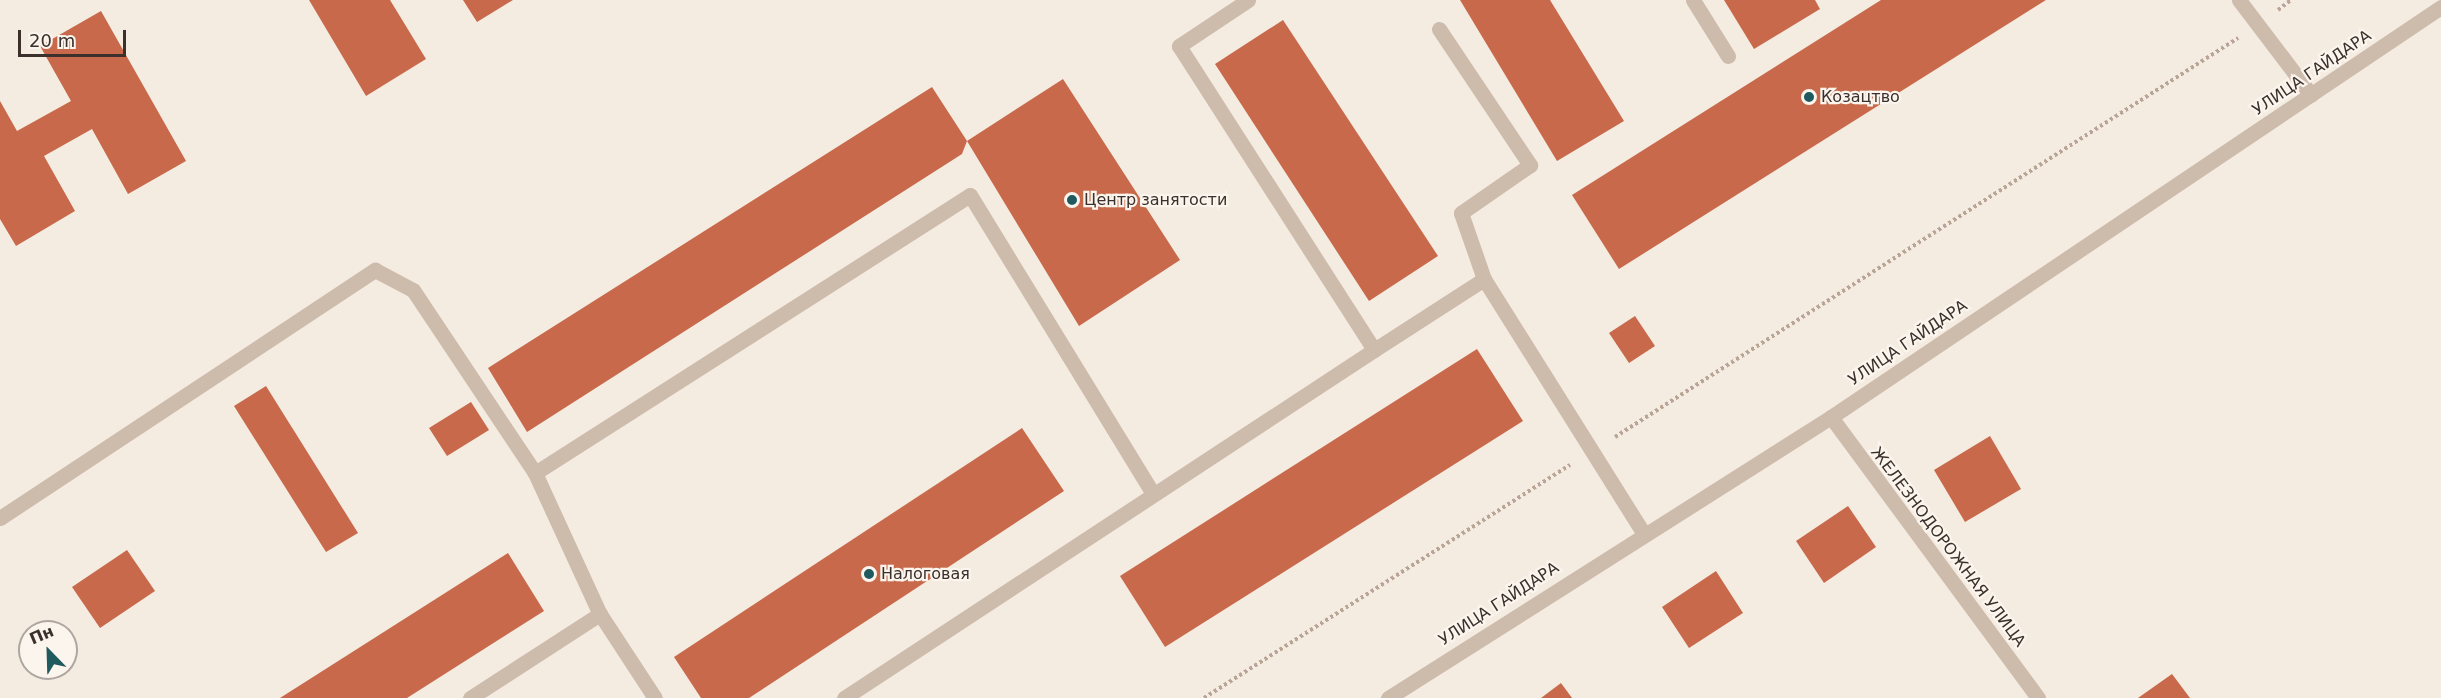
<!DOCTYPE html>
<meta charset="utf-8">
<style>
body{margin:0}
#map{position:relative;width:2441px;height:698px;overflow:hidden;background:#f4ebe1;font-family:"DejaVu Sans",sans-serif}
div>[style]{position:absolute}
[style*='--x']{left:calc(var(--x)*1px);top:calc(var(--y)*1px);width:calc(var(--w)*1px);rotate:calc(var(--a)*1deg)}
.building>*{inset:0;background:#c8694b}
.path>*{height:4px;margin-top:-2px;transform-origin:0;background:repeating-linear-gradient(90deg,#b9a596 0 3px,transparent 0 6px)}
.service>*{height:15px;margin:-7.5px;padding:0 7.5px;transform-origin:7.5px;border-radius:7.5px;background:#cdbbac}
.minor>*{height:15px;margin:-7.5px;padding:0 7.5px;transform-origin:7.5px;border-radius:7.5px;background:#cdbbac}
.dots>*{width:16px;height:16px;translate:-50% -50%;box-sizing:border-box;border:3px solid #fbf5ee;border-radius:50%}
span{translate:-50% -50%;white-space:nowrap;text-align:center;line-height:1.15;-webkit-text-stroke:4.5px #fbf5ee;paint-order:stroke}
.street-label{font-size:16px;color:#3b302b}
.poi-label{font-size:16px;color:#3b302b}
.left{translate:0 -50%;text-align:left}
.north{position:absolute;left:18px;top:620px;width:60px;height:60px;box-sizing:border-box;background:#fbf5ee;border:2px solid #aea6a0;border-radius:50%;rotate:337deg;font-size:16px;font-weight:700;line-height:24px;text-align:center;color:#3b302b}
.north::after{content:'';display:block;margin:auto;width:21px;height:27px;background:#1f5a5e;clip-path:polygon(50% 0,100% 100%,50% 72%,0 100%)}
.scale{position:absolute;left:18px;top:30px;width:108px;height:27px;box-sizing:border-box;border:3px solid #3b302b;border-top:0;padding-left:8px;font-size:18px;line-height:21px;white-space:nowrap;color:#3b302b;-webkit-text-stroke:4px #fbf5ee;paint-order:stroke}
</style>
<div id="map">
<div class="building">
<i style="clip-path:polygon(309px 0,390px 0,426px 59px,366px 96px)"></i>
<i style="clip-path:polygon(463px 0,513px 0,477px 22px)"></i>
<i style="clip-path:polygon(1460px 0,1550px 0,1624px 121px,1557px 161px)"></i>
<i style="clip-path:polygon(1724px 0,1815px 0,1820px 9px,1754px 49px)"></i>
<i style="clip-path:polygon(1881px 0,2046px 0,1619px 269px,1572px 195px)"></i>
<i style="clip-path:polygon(101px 11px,186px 161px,128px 194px,92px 129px,44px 156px,75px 211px,16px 246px,0 219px,0 101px,17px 131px,71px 101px,40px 46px)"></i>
<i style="clip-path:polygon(1283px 20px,1438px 256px,1369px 301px,1215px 64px)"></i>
<i style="clip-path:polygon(1063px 79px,1180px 260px,1079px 326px,967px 141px,962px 154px,527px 432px,488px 368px,932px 87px,967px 141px)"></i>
<i style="clip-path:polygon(1635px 316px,1655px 346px,1629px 363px,1609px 333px)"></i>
<i style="clip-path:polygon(1477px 349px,1523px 421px,1165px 647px,1120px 576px)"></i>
<i style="clip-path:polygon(266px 386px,358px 533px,326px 552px,234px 406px)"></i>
<i style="clip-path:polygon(471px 402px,489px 430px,447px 456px,429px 428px)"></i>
<i style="clip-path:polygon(1022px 428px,1064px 491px,749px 698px,701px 698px,674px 657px)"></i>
<i style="clip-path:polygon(1990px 436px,2021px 489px,1965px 522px,1934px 470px)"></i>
<i style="clip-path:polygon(1848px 506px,1876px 547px,1824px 583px,1796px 541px)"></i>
<i style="clip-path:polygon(127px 550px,155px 591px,100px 628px,72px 587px)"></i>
<i style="clip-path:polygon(508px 553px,544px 611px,407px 698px,280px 698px)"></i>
<i style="clip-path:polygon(1716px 571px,1743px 613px,1689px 648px,1662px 607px)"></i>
<i style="clip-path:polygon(2172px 674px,2190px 698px,2138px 698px)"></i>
<i style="clip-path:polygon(1561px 683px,1572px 698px,1541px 698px)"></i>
</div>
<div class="path">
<i style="--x:2278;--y:10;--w:16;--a:-38"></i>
<i style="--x:1615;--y:437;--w:740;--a:-32.64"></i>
<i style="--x:1204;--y:698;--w:434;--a:-32.5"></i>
</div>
<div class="service">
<i style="--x:1248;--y:0;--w:83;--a:146.3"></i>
<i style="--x:1179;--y:46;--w:361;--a:57.3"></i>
<i style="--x:1374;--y:350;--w:131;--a:-32.8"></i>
<i style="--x:1484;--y:279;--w:299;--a:57.9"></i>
<i style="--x:1693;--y:0;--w:66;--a:58"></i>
<i style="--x:2239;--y:0;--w:119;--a:52.8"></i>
<i style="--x:1439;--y:29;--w:164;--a:56.2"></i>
<i style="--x:1530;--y:165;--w:84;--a:145.2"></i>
<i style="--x:1461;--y:213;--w:70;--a:70.8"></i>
<i style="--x:535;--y:473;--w:516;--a:-32.58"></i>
<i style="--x:970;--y:195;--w:348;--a:58.5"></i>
<i style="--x:0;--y:518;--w:450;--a:-33.5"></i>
<i style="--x:375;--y:270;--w:43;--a:27.8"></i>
<i style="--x:413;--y:290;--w:220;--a:56.3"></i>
<i style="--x:535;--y:473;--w:155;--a:65.3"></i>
<i style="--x:600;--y:614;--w:100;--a:56.8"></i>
<i style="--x:470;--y:698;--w:155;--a:-32.9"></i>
<i style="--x:844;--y:698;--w:634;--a:-33.29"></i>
</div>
<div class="minor">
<i style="--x:1831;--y:417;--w:349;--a:53.6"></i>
<i style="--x:1388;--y:698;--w:525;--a:-32.39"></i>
<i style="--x:1831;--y:417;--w:735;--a:-33.91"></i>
</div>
<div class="dots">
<i style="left:1809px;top:97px;background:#1f5a5e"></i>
<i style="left:1072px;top:200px;background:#1f5a5e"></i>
<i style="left:869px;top:574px;background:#1f5a5e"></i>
</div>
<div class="street-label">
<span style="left:2312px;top:73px;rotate:-34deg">УЛИЦА ГАЙДАРА</span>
<span style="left:1908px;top:343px;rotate:-34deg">УЛИЦА ГАЙДАРА</span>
<span style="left:1948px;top:547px;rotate:53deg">ЖЕЛЕЗНОДОРОЖНАЯ УЛИЦА</span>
<span style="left:1499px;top:604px;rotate:-33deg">УЛИЦА ГАЙДАРА</span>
</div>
<div class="poi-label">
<span class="left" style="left:1821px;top:97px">Козацтво</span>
<span class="left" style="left:1084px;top:200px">Центр занятости</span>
<span class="left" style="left:881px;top:574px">Налоговая</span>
</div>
<div class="north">Пн</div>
<div class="scale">20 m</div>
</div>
